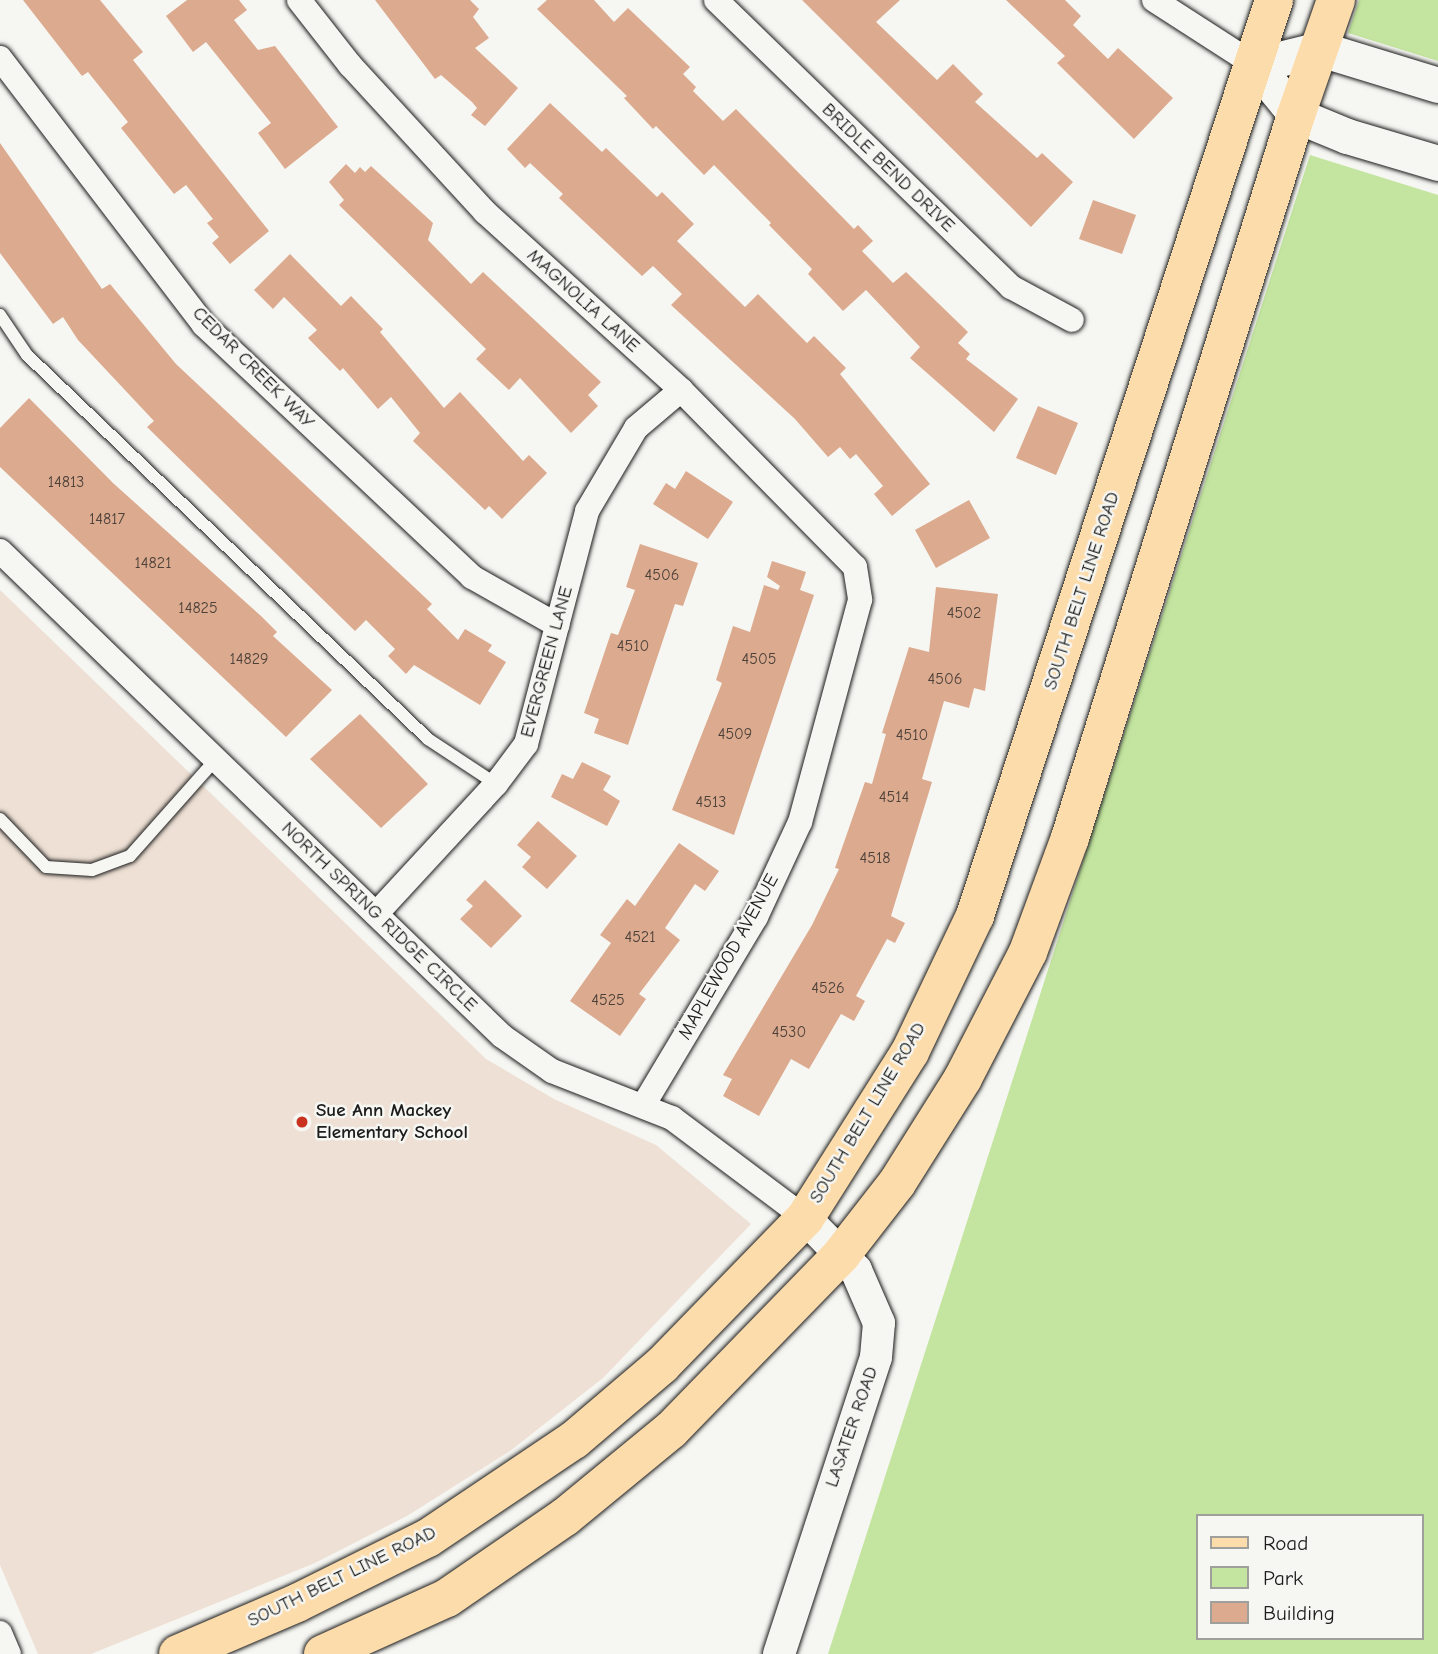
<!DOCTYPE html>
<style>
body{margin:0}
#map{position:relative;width:1438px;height:1654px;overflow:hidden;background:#f6f6f2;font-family:"Comic Neue",sans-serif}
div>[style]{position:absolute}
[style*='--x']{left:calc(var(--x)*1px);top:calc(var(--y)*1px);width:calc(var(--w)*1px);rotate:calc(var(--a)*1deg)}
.built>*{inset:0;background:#eee0d4}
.green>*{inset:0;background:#c3e59f}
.building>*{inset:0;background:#dcab8f}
.roads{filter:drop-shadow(0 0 2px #1c1c1c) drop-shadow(0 0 2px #1c1c1c)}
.service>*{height:12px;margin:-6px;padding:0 6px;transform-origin:6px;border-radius:6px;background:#f6f6f2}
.minor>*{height:24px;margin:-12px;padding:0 12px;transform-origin:12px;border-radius:12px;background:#f6f6f2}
.tertiary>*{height:32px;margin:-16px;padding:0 16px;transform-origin:16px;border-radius:16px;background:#f6f6f2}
.secondary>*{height:35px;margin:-17.5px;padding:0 17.5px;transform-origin:17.5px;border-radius:17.5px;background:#f6f6f2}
.primary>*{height:38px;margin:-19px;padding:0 19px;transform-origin:19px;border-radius:19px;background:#fddcac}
.dots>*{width:19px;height:19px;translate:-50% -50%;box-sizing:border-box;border:4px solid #f6f6f2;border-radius:50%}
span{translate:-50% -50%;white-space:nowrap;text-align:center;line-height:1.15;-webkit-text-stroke:5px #f6f6f2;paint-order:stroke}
.number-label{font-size:16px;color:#4c4039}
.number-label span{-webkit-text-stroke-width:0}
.street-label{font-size:19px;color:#1c1c1c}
.poi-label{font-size:19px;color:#1c1c1c;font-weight:700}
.left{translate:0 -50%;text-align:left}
.legend{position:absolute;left:1196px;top:1514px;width:228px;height:126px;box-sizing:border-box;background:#f6f6f2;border:2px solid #9f9f9c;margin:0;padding:9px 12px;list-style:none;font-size:21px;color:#1c1c1c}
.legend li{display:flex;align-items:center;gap:14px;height:35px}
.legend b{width:35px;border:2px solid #9f9f9c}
</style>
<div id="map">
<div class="built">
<i style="clip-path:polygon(0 590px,486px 1059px,554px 1099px,656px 1145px,751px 1224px,603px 1378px,510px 1451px,407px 1516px,315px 1563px,91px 1654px,38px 1654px,0 1565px)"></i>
</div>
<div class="green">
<i style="clip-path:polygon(1359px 0,1438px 0,1438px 61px,1348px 33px)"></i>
<i style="clip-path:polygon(evenodd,1310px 155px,1438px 195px,1438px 1654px,828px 1654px,1310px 155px,1198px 1516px,1422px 1516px,1422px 1638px,1198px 1638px,1198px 1516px)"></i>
</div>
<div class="building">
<i style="clip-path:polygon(23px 0,100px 0,143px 52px,133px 60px,269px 231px,230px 264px,212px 243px,219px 237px,207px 223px,213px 219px,186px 185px,174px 194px,121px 128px,128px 122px,88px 72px,82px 76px)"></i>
<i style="clip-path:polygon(187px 0,239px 0,247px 10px,234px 20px,258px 50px,275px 46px,338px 127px,285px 169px,258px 133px,271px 123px,206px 42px,193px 52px,166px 16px)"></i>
<i style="clip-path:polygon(375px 0,470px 0,479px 9px,473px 17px,489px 38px,475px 48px,518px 88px,485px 126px,471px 115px,477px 108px,472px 102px,441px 75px,435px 79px)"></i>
<i style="clip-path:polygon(547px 0,594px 0,614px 22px,628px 8px,690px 67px,683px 74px,696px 87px,693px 91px,723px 121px,736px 109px,854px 229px,858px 225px,873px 241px,862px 251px,893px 283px,906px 272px,968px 332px,958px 343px,970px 354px,966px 359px,1018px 399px,994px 432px,910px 358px,920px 347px,866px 290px,843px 311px,808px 274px,812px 269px,769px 225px,771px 223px,714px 165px,704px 175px,656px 126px,653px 129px,624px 98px,627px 96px,537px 9px)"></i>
<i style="clip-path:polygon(802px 0,900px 0,876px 22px,937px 80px,953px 64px,983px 94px,975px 102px,1037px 158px,1042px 153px,1073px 182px,1031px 227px)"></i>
<i style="clip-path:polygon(1006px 0,1065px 0,1081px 16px,1073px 25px,1108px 59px,1118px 48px,1173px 98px,1134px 139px,1057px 63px,1065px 56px)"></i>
<i style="clip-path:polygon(550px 103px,602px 152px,606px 148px,657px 197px,662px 192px,694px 224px,677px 241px,745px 307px,758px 294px,807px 343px,814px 336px,846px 368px,840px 374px,930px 484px,892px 516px,874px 494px,883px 486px,856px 454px,850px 459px,840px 447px,828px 457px,795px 419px,671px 305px,682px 294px,653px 266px,642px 276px,559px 198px,563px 194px,530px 163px,525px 168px,507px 149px)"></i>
<i style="clip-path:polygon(0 143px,102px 289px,110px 284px,176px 364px,414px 587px,432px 604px,427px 609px,458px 640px,465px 629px,492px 645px,488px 651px,506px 662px,480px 705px,414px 665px,406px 674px,388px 656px,395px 649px,366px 620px,355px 631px,147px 427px,154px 421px,78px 340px,63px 317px,53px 324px,0 253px)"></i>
<i style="clip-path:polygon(346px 164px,355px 173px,360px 167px,365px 172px,371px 166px,433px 223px,428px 240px,471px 284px,483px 272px,601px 382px,588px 395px,598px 406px,571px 433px,520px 378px,509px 390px,476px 359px,486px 349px,339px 205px,344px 200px,329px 182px)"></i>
<i style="clip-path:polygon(1093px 200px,1136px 215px,1122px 254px,1079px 239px)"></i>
<i style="clip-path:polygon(290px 254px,341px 306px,351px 296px,383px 329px,380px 332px,444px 408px,460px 392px,523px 461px,529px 455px,547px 473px,502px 519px,489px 506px,485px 510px,413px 441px,420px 433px,391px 397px,378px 409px,343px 368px,340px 371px,308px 338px,317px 330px,284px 297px,273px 309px,254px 290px)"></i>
<i style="clip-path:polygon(29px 398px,113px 483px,261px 616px,277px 632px,273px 636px,332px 690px,286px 737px,0 467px,0 428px)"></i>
<i style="clip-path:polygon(1038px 406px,1078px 423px,1056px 475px,1016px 458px)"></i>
<i style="clip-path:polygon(686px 471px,733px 502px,708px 539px,653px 504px,666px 483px,675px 489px)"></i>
<i style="clip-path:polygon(969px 500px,990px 538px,936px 568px,915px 530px)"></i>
<i style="clip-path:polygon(640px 544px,698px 563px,683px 606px,675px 604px,628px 745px,594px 733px,599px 719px,584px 713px,611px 633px,618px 635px,635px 590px,626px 587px)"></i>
<i style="clip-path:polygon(772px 561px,806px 572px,800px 590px,814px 595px,734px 835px,672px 810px,722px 683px,716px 680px,733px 626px,750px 632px,764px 585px,778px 590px,780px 586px,767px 577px)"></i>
<i style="clip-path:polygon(936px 587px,998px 594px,985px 691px,974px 688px,969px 708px,944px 701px,922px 779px,932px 782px,891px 916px,905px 923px,895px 943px,887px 939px,856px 996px,865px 1001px,854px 1021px,841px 1014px,809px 1069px,791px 1059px,759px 1116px,723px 1096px,732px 1079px,723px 1075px,812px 925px,839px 869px,835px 868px,865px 782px,872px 784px,886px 734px,882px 733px,909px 647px,929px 652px)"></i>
<i style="clip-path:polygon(360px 714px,428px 784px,381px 828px,310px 759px)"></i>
<i style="clip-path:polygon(582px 762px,611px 776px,603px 790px,620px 801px,607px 826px,551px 797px,562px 774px,573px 779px)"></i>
<i style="clip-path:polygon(538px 821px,577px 856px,547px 889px,522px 867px,531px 857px,517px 845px)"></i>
<i style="clip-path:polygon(679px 843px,719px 871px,705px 891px,695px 884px,665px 928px,680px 940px,639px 994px,646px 999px,620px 1036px,570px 1001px,611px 943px,600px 935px,627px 899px,635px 906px)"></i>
<i style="clip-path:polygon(485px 880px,522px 916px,491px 948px,460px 919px,473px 906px,466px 900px)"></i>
</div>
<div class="roads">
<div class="service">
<i style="--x:0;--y:315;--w:48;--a:56"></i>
<i style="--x:27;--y:355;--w:555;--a:43.76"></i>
<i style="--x:428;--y:739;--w:82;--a:33.5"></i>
<i style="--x:0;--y:819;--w:66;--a:46.2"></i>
<i style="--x:46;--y:867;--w:46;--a:3.7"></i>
<i style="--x:92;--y:870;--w:40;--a:-20.2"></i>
<i style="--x:130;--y:856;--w:130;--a:-48.4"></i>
</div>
<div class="minor">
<i style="--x:299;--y:0;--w:83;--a:51.9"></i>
<i style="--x:350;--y:65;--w:200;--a:47.4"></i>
<i style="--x:485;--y:212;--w:265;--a:42.2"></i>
<i style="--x:681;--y:390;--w:248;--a:45.5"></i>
<i style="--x:855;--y:567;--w:33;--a:81"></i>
<i style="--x:860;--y:600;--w:230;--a:105.1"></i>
<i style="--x:800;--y:822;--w:105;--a:114.9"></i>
<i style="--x:756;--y:917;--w:220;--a:120.9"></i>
<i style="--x:716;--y:0;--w:412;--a:44.2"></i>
<i style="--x:1011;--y:287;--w:69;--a:28.4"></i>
<i style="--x:1154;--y:0;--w:120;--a:32.8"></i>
<i style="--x:0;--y:58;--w:336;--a:52.6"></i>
<i style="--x:204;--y:325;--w:368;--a:43.2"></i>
<i style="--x:472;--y:577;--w:98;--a:29.5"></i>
<i style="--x:0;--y:551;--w:698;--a:44.01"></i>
<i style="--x:502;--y:1036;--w:61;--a:35"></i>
<i style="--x:552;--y:1071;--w:129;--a:21.4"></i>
<i style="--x:672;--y:1118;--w:166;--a:36.9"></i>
<i style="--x:376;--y:914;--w:177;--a:-47.3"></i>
<i style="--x:496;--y:784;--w:50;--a:-53.1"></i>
<i style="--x:526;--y:744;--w:241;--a:-75.3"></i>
<i style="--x:587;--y:511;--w:96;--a:-59.4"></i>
<i style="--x:636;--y:428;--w:59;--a:-40.2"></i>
<i style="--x:0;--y:1633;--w:23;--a:67"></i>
</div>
<div class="tertiary">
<i style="--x:779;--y:1654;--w:312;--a:-71.9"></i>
<i style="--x:876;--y:1357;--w:34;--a:-85"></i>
<i style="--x:879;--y:1323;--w:58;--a:-113.5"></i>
<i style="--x:856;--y:1270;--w:73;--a:-134.4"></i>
</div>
<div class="secondary">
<i style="--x:1438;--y:85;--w:123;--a:-163"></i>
<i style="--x:1320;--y:49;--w:67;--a:166.2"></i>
<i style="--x:1255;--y:65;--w:65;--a:50.6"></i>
<i style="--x:1296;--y:115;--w:55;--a:22.4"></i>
<i style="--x:1347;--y:136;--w:95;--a:16.5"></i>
</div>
<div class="primary">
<i style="--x:178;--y:1654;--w:129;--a:-23.2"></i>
<i style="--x:297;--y:1603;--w:146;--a:-26.4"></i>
<i style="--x:428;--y:1538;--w:176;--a:-33.9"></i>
<i style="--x:574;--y:1440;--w:116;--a:-40.4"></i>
<i style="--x:662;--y:1365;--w:205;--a:-45.8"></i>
<i style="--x:805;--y:1218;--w:196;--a:-57.7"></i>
<i style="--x:910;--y:1052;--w:151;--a:-64.5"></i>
<i style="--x:975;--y:916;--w:964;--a:-71.92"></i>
<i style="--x:323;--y:1654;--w:136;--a:-24.3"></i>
<i style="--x:447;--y:1598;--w:143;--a:-34.5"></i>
<i style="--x:565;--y:1517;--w:137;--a:-39.4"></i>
<i style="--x:671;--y:1430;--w:244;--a:-45.8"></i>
<i style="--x:841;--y:1255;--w:91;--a:-52.1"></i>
<i style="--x:897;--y:1183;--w:124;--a:-57.8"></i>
<i style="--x:963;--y:1078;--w:142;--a:-62.7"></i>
<i style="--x:1028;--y:952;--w:121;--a:-69.8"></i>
<i style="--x:1070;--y:838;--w:757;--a:-72.64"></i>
<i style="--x:1296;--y:115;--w:122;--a:-70.8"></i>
</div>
</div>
<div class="dots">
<i style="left:302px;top:1122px;background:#c8321e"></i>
</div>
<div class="number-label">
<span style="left:66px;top:482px">14813</span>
<span style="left:107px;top:519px">14817</span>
<span style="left:153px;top:563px">14821</span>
<span style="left:662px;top:575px">4506</span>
<span style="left:198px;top:608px">14825</span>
<span style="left:964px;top:613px">4502</span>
<span style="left:633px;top:646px">4510</span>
<span style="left:249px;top:659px">14829</span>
<span style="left:759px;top:659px">4505</span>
<span style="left:945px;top:679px">4506</span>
<span style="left:735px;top:734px">4509</span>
<span style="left:912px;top:735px">4510</span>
<span style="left:894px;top:797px">4514</span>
<span style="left:711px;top:802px">4513</span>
<span style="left:875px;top:858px">4518</span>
<span style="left:640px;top:937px">4521</span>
<span style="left:828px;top:988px">4526</span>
<span style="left:608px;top:1000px">4525</span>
<span style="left:789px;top:1032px">4530</span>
</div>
<div class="street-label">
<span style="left:888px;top:168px;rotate:44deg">BRIDLE BEND DRIVE</span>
<span style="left:583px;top:301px;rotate:42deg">MAGNOLIA LANE</span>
<span style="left:253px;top:368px;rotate:45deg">CEDAR CREEK WAY</span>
<span style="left:1082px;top:591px;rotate:-72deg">SOUTH BELT LINE ROAD</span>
<span style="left:547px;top:662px;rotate:-75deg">EVERGREEN LANE</span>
<span style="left:379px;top:917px;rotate:44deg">NORTH SPRING RIDGE CIRCLE</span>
<span style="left:729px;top:957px;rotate:-61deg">MAPLEWOOD AVENUE</span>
<span style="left:868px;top:1113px;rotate:-59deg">SOUTH BELT LINE ROAD</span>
<span style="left:852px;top:1427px;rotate:-71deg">LASATER ROAD</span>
<span style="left:342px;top:1577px;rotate:-26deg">SOUTH BELT LINE ROAD</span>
</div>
<div class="poi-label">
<span class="left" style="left:316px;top:1122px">Sue Ann Mackey<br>Elementary School</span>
</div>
<ul class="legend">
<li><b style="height:9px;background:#fddcac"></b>Road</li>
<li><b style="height:19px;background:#c3e59f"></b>Park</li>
<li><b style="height:19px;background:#dcab8f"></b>Building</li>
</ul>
</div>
